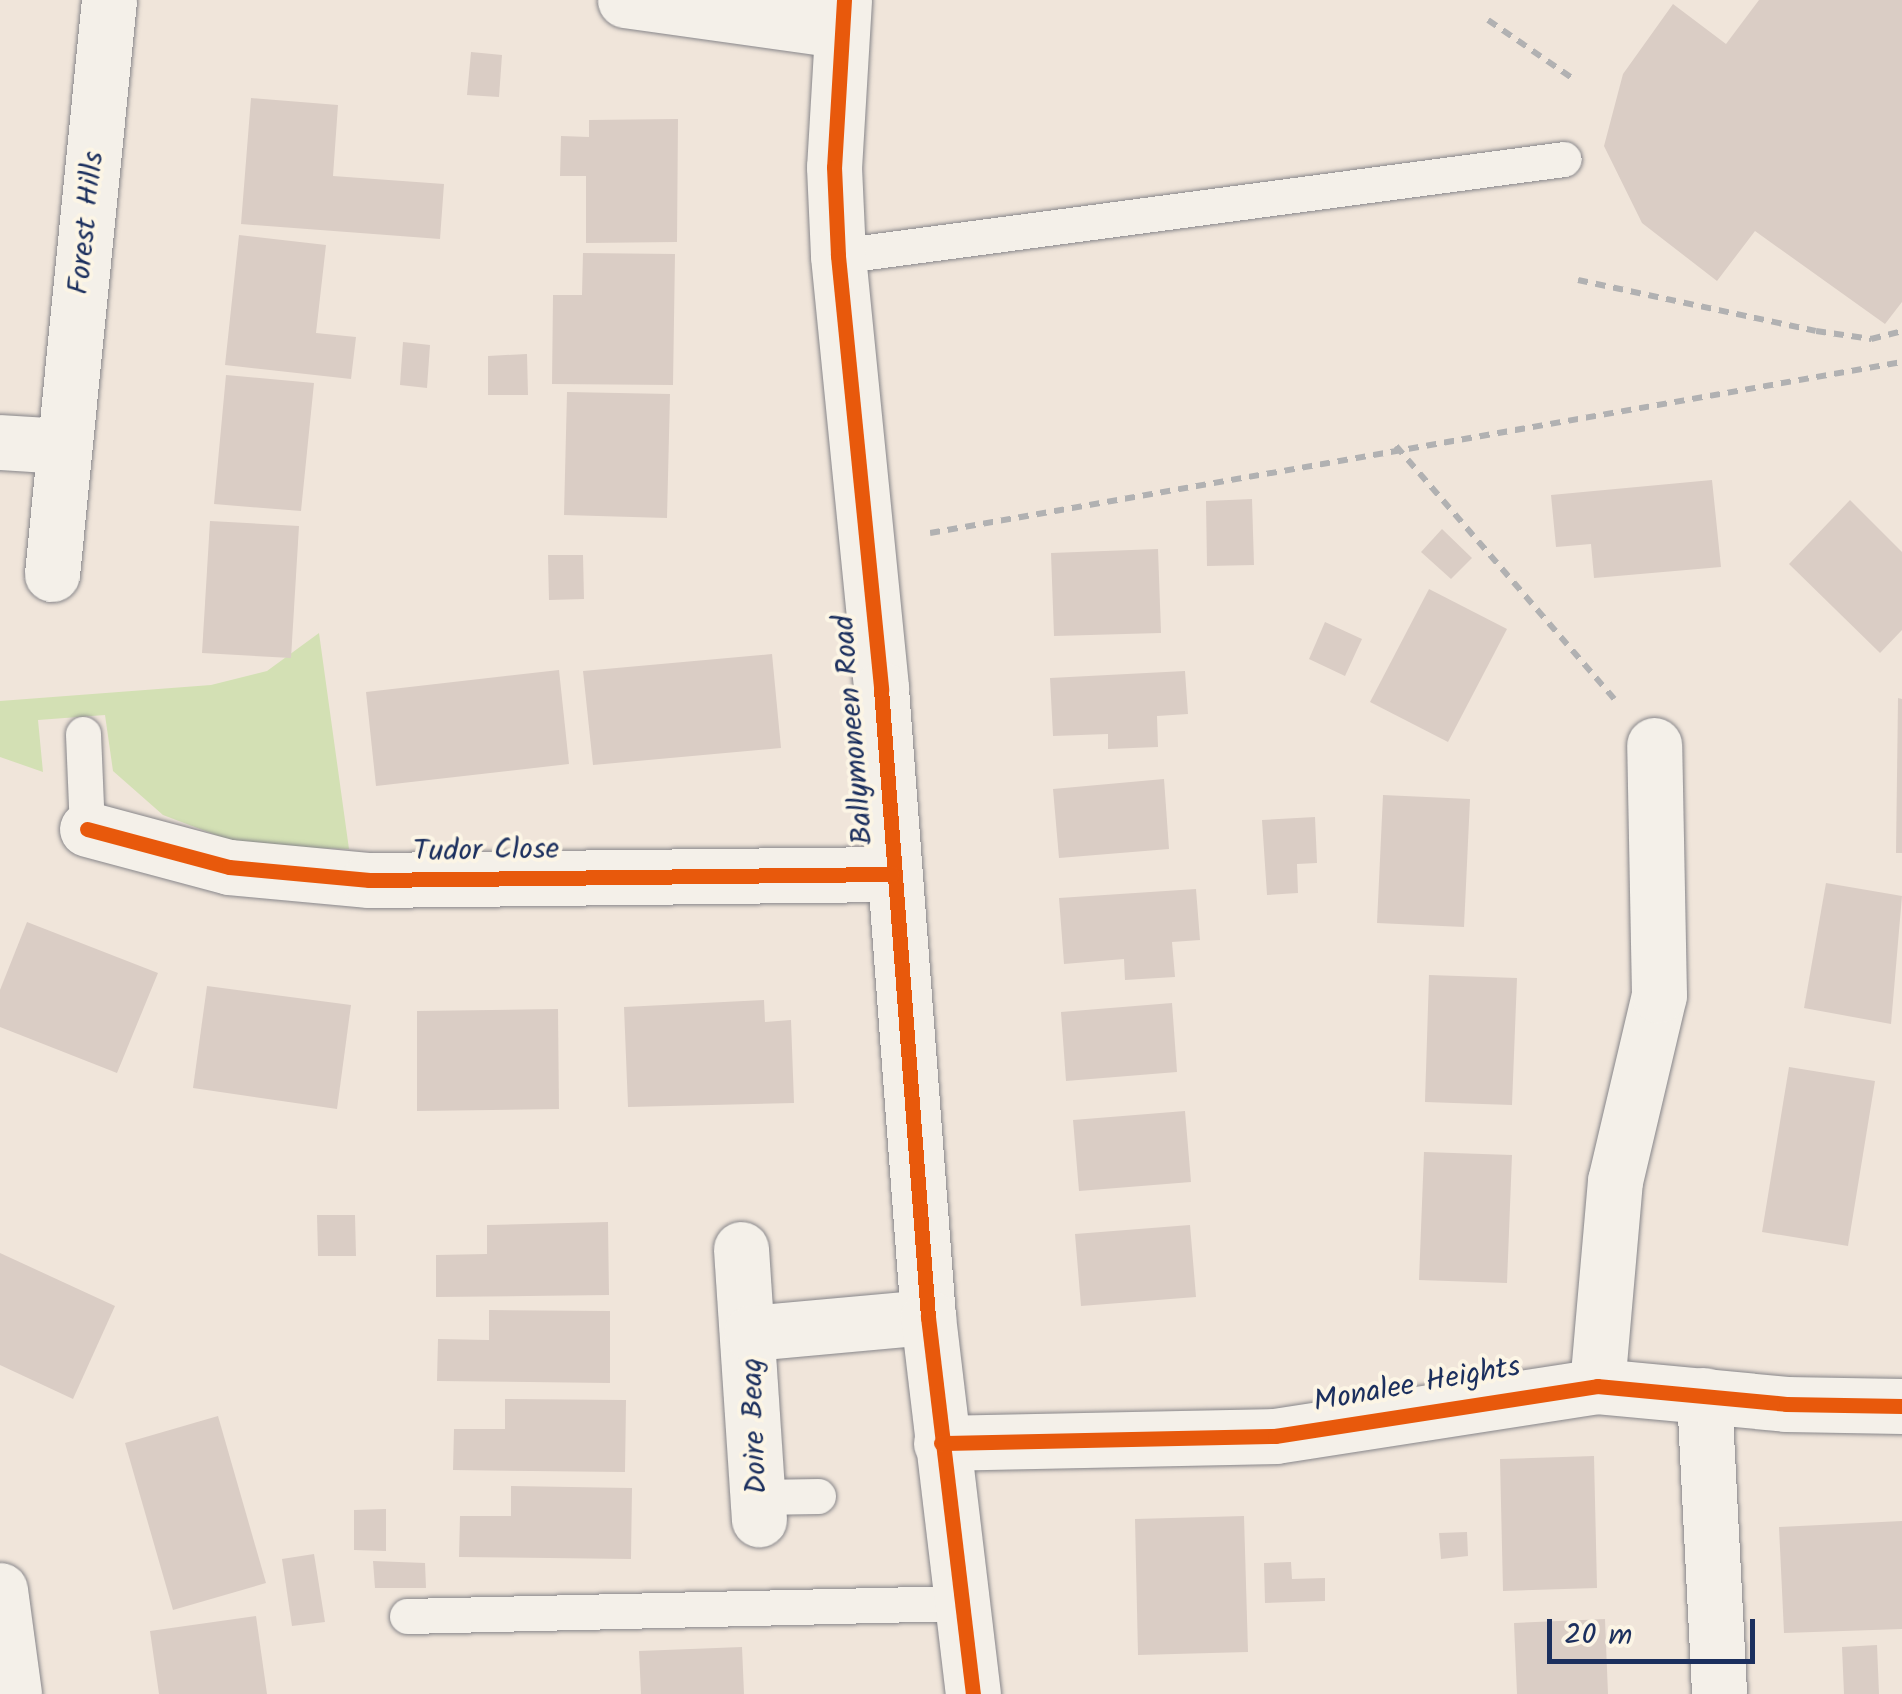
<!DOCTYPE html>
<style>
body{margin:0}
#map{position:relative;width:1902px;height:1694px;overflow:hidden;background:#f0e5da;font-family:Kalam,sans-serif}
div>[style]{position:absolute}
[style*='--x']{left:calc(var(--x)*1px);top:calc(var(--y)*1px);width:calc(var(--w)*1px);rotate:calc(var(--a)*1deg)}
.green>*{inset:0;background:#d3e0b4}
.building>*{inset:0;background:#dacdc5}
.path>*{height:6px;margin-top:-3px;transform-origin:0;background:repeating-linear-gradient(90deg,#b1b1b2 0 10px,transparent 0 18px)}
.roads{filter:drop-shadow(0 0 2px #87868a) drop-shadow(0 0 2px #87868a)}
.service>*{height:35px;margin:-17.5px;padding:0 17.5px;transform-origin:17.5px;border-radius:17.5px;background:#f4f0e9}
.minor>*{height:55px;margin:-27.5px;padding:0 27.5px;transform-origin:27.5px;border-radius:27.5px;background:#f4f0e9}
.tertiary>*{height:55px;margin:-27.5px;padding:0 27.5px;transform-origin:27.5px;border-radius:27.5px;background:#f4f0e9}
.cycleway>*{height:15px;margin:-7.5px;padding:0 7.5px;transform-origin:7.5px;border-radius:7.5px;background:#e8590c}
span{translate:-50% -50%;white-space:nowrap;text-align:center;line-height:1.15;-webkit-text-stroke:8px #fcf5e5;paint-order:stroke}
.street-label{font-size:30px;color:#1b2f5e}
.scale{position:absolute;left:1547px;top:1619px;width:208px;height:45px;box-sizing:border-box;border:5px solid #1b2f5e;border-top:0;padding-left:12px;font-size:30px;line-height:35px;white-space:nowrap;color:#1b2f5e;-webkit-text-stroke:8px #fcf5e5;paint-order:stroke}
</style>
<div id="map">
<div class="green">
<i style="clip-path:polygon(319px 633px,349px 849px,245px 846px,163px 815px,113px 771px,105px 715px,38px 720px,43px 772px,0 757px,0 701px,211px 685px,267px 671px)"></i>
</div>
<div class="building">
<i style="clip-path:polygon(1759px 0,1902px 0,1902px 302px,1885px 324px,1755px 231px,1717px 281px,1642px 223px,1604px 146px,1623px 74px,1673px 4px,1726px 44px)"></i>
<i style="clip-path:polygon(471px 52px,502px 55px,499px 97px,467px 95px)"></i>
<i style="clip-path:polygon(251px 98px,338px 105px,333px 176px,444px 184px,440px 239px,241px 224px)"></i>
<i style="clip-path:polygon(678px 119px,677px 242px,586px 243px,586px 176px,560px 176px,561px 136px,589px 137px,589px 120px)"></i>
<i style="clip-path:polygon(239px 235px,326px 245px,316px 333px,356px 337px,351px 379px,225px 365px)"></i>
<i style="clip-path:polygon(583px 253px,675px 254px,673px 385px,552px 384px,553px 295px,582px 295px)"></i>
<i style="clip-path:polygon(403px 342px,430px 345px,427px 388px,400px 385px)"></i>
<i style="clip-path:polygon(527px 354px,528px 395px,488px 395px,488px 356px)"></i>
<i style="clip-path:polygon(226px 375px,314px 383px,301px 511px,214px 504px)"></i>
<i style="clip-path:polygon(567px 392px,670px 394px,667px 518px,564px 515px)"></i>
<i style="clip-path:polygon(1712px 480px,1721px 567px,1594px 578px,1591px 544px,1556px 547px,1551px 495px)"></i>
<i style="clip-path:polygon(1252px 499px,1254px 565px,1207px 566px,1206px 501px)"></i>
<i style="clip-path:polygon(1850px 500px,1902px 552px,1902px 630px,1880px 653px,1789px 564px)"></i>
<i style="clip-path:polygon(210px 521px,299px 526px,291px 658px,202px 653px)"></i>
<i style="clip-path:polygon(1442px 529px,1472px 558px,1451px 579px,1421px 552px)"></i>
<i style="clip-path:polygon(1158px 549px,1161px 633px,1054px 636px,1051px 553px)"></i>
<i style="clip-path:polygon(548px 555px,583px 555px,584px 599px,549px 600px)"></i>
<i style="clip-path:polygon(1429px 589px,1507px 629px,1448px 742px,1370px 702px)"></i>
<i style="clip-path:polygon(1325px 622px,1362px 639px,1345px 676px,1309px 659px)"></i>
<i style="clip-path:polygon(772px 654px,781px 748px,593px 765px,583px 671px)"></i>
<i style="clip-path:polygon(559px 670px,569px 764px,376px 786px,366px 692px)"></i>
<i style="clip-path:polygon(1185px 671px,1188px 714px,1157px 716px,1158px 747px,1108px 749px,1108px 734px,1053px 736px,1050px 678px)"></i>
<i style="clip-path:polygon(1898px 698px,1902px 699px,1902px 853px,1896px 853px)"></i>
<i style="clip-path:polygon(1164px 779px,1169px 849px,1059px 858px,1053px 789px)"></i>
<i style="clip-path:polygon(1383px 795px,1470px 799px,1464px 927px,1377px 923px)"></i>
<i style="clip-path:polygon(1315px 817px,1317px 863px,1297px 864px,1298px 893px,1267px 895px,1262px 820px)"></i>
<i style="clip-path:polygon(1826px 883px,1902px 896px,1891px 1024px,1804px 1008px)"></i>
<i style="clip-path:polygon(1196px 889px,1200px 940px,1172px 942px,1175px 977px,1125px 980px,1124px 959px,1064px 964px,1059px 898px)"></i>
<i style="clip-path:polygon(27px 922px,158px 973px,117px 1073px,0 1027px,0 990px)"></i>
<i style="clip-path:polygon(1429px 975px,1517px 978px,1512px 1105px,1425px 1102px)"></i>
<i style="clip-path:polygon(207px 986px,351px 1005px,337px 1109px,193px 1088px)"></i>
<i style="clip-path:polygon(764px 1000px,765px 1022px,791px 1020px,794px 1103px,628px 1107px,624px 1007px)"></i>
<i style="clip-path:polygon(1172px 1003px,1177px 1072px,1066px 1081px,1061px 1012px)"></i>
<i style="clip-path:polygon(558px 1009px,559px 1109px,417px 1111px,417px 1011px)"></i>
<i style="clip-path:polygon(1789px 1067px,1875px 1081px,1848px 1246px,1762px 1232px)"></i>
<i style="clip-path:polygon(1185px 1111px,1191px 1182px,1079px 1191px,1073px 1120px)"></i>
<i style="clip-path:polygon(1424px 1152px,1512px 1155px,1507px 1283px,1419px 1280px)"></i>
<i style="clip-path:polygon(317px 1215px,355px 1215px,356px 1256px,318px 1256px)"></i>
<i style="clip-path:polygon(608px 1222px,609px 1295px,436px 1297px,436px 1255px,487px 1254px,487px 1225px)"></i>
<i style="clip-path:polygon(1190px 1225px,1196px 1297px,1081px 1306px,1075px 1234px)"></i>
<i style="clip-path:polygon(0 1253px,115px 1306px,73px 1399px,0 1365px)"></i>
<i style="clip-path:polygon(489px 1310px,610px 1311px,610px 1383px,437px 1381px,438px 1339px,489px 1340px)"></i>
<i style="clip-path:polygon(505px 1399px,626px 1400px,625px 1472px,453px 1470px,454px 1429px,505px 1429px)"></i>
<i style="clip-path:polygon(218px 1416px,266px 1583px,173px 1610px,125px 1443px)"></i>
<i style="clip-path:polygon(1594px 1456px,1597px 1588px,1503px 1591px,1500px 1459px)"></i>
<i style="clip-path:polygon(511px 1486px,632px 1488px,631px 1559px,459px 1557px,460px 1516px,511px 1516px)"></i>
<i style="clip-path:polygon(386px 1509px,386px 1551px,354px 1550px,354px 1510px)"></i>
<i style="clip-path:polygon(1244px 1516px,1248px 1652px,1138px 1655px,1135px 1519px)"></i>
<i style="clip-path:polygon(1902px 1521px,1902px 1629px,1784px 1633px,1779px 1527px)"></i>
<i style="clip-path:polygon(1467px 1532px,1468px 1556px,1441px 1559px,1439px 1533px)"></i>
<i style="clip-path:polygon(314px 1554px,325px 1622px,292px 1626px,282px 1559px)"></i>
<i style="clip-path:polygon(373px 1561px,425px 1563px,426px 1588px,375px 1588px)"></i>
<i style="clip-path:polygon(1291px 1562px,1292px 1579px,1325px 1578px,1325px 1601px,1265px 1603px,1264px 1563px)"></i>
<i style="clip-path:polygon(256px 1616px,267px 1694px,159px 1694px,150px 1631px)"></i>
<i style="clip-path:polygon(1605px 1619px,1608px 1694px,1517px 1694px,1514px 1623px)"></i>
<i style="clip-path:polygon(1877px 1645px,1879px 1694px,1844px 1694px,1842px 1647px)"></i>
<i style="clip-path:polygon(742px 1647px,744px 1694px,641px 1694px,639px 1651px)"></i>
</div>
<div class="path">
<i style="--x:1488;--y:20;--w:106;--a:34.6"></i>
<i style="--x:1578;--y:280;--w:243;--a:12.1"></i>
<i style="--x:1816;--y:331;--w:56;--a:8.3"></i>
<i style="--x:1871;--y:339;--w:32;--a:-14"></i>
<i style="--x:1396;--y:446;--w:334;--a:49.2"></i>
<i style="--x:930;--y:533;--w:987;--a:-9.98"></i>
</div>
<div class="roads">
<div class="service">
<i style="--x:838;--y:256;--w:732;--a:-7.61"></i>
<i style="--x:83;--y:734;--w:95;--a:87.6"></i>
<i style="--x:758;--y:1497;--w:60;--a:-1"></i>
<i style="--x:407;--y:1616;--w:557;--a:-1.34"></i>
</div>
<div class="minor">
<i style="--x:0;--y:442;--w:64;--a:3.6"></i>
<i style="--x:52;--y:574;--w:577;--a:-84.33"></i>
<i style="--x:87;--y:829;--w:147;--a:15"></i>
<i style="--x:229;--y:867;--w:141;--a:5.3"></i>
<i style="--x:369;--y:880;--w:523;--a:-0.66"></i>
<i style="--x:741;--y:1249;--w:271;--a:86.2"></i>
<i style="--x:751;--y:1333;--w:178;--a:-5.2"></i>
<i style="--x:1597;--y:1386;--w:206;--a:-85"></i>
<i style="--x:1615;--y:1181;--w:191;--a:-76.7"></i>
<i style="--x:1659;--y:995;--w:250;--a:-91.1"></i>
<i style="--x:1704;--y:1395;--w:299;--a:87.1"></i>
<i style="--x:941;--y:1443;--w:334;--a:-1.2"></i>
<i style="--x:1275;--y:1436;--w:326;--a:-8.8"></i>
<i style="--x:1597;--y:1386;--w:190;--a:5.4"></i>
<i style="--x:1786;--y:1404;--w:116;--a:1"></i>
<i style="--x:0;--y:1590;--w:105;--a:82.3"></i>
</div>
<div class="tertiary">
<i style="--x:625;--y:0;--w:215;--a:8"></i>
<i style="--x:844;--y:0;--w:167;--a:93.4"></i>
<i style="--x:834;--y:167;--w:89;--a:87.4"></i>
<i style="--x:838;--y:256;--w:435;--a:84.3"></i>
<i style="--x:881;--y:689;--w:630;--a:85.72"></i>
<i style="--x:928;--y:1317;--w:380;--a:83.2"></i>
</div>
</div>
<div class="cycleway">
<i style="--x:844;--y:0;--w:167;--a:93.4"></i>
<i style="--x:834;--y:167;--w:89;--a:87.4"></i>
<i style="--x:838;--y:256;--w:435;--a:84.3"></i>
<i style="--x:881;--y:689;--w:630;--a:85.72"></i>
<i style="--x:928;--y:1317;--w:380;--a:83.2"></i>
<i style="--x:87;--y:829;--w:147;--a:15"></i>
<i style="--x:229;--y:867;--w:141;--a:5.3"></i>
<i style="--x:369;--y:880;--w:523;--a:-0.66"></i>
<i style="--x:941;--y:1443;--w:334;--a:-1.2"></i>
<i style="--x:1275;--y:1436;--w:326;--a:-8.8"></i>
<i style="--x:1597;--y:1386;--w:190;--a:5.4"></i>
<i style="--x:1786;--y:1404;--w:116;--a:1"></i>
</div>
<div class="street-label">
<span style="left:87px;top:223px;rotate:-84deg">Forest Hills</span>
<span style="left:854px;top:730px;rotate:-95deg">Ballymoneen Road</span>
<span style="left:486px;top:851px;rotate:-1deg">Tudor Close</span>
<span style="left:1417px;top:1385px;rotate:-10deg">Monalee Heights</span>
<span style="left:755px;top:1426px;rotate:-92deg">Doire Beag</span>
</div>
<div class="scale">20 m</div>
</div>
